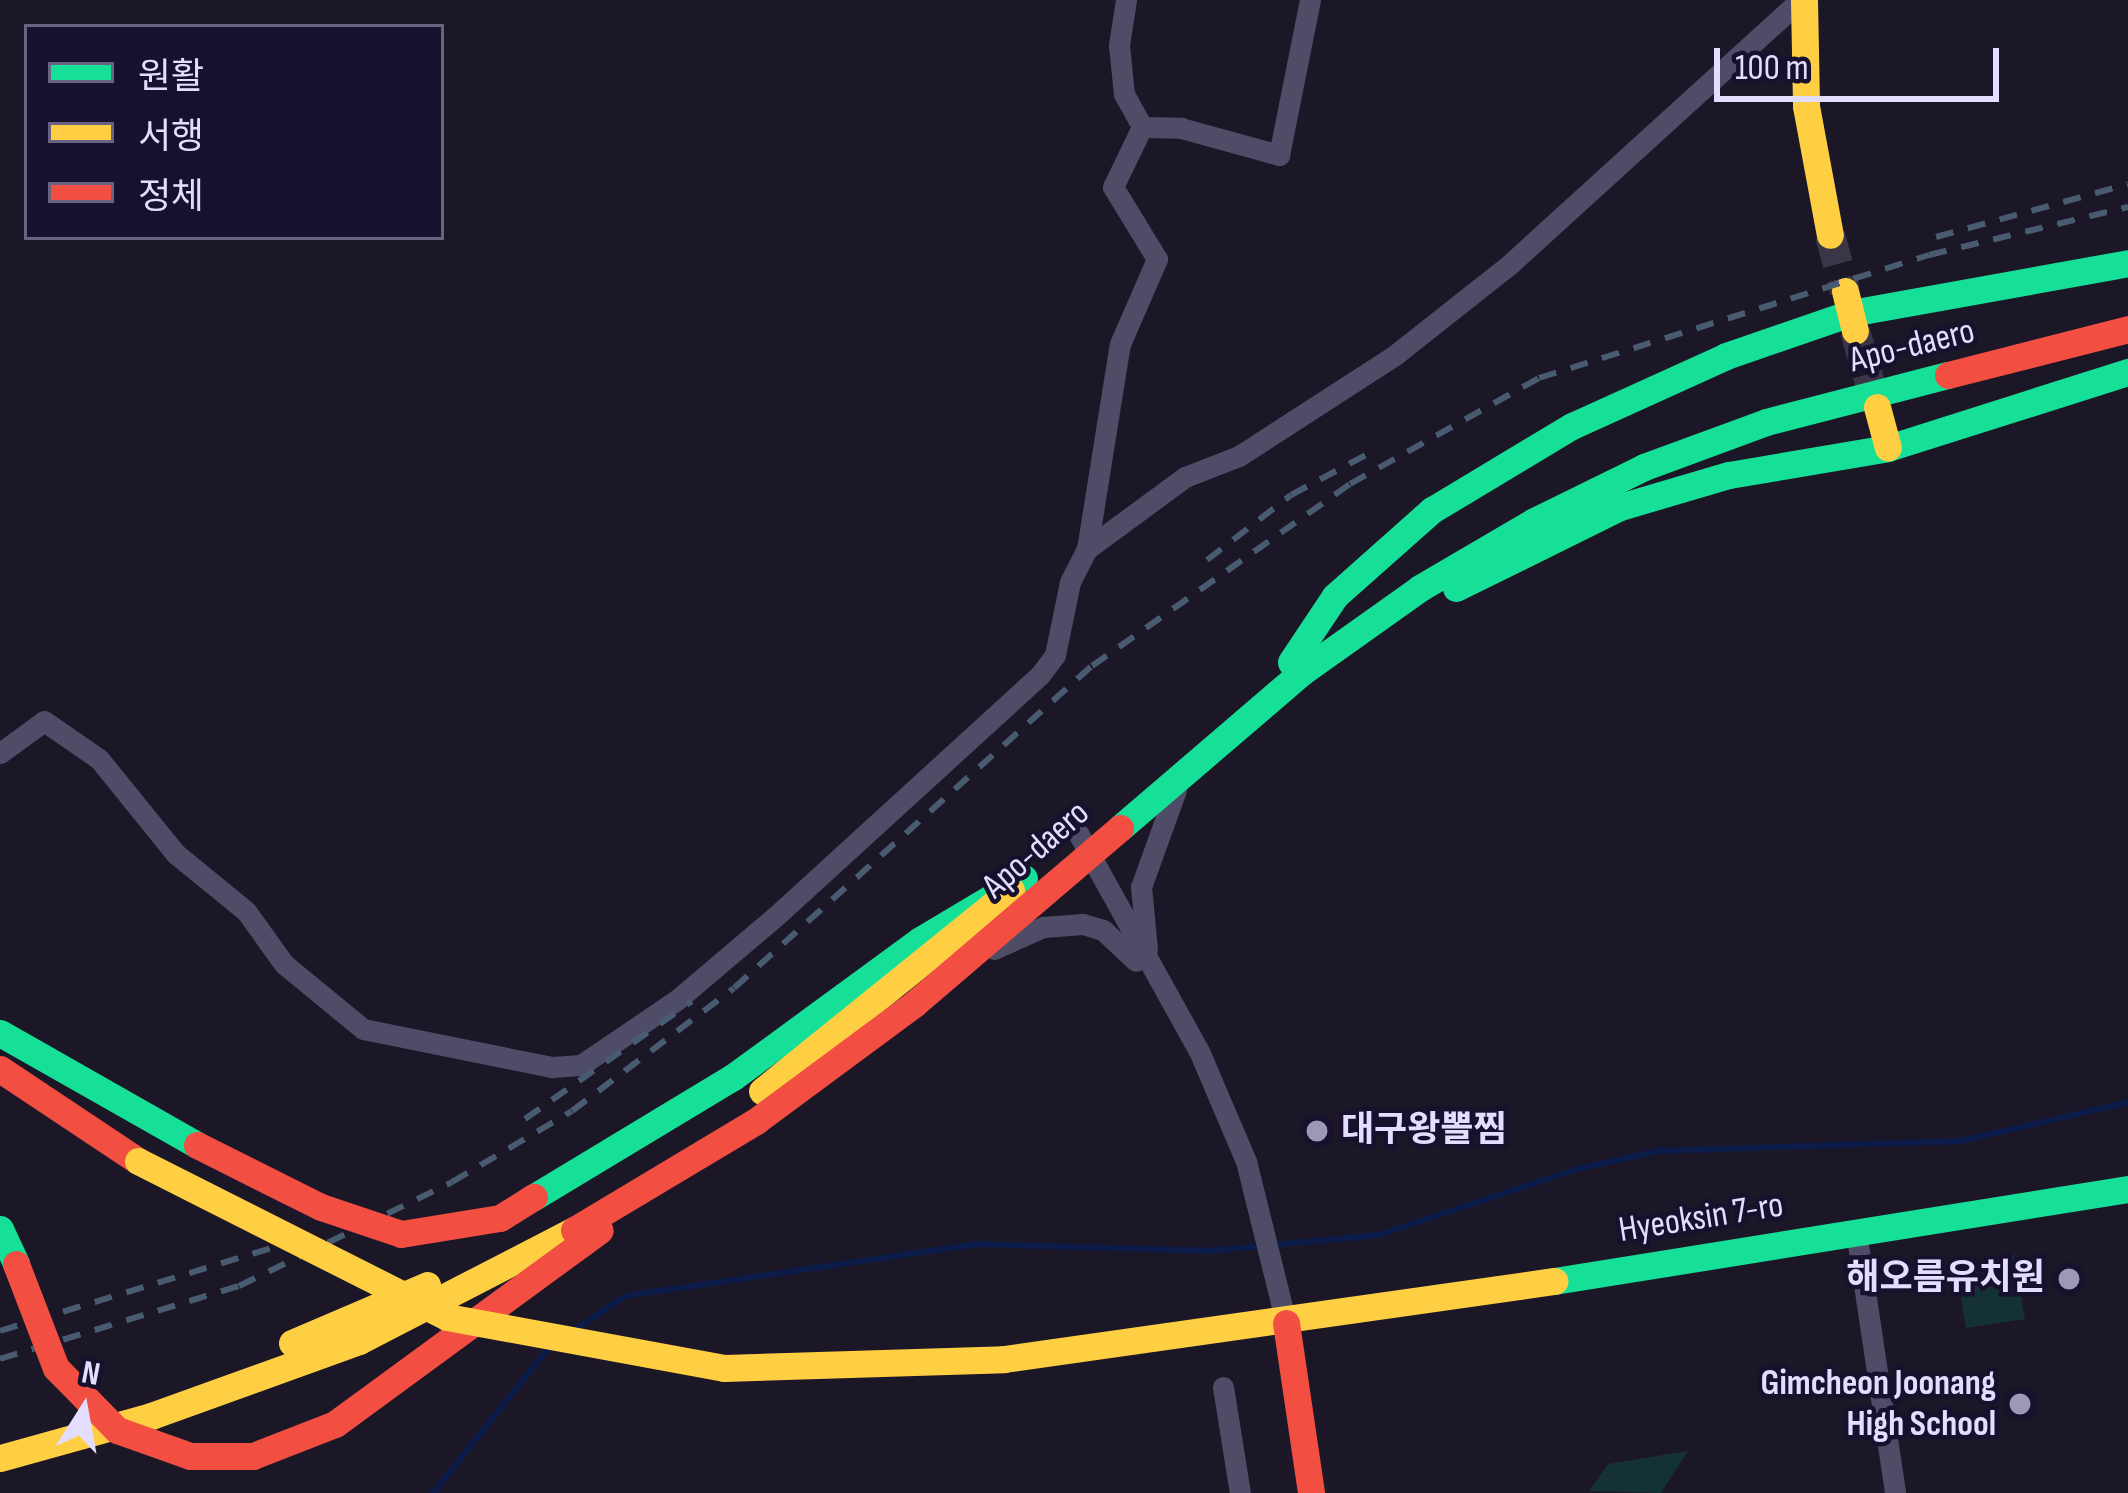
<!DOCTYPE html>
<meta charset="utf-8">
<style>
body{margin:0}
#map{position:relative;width:2128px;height:1493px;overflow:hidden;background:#1c1727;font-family:"Sofia Sans Condensed","Noto Sans KR",sans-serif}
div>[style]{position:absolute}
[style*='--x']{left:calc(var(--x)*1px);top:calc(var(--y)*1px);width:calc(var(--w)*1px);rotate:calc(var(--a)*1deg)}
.green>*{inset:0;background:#143236}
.stream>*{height:6px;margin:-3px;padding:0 3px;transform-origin:3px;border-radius:3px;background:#0b1c4a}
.secondary-tunnel>*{height:30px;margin-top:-15px;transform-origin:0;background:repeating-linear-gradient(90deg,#3a3547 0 30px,transparent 0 45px)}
.street>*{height:21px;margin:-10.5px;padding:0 10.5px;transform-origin:10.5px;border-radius:10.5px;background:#4f4c68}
.fast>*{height:27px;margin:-13.5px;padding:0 13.5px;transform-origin:13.5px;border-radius:13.5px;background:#16e098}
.slow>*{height:27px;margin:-13.5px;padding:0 13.5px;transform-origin:13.5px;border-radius:13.5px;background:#ffcf43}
.jam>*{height:27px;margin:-13.5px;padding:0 13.5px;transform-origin:13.5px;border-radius:13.5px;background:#f24e42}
.rail>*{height:6px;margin-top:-3px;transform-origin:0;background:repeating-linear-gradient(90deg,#495b71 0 18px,transparent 0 33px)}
.slow-bridge>*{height:27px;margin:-13.5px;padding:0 13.5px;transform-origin:13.5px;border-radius:13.5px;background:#ffcf43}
.jam-bridge>*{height:27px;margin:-13.5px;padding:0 13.5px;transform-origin:13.5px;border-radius:13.5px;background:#f24e42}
.dots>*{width:33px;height:33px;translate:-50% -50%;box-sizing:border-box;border:6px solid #18112d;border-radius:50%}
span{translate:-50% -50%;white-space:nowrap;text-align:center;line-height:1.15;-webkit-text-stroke:9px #18112d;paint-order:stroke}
.street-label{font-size:36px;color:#e3ddff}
.poi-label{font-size:36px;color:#e3ddff;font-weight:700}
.left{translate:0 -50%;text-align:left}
.right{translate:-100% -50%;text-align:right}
.legend{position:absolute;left:24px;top:24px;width:420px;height:216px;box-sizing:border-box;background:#18112d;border:3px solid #696381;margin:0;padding:15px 21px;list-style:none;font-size:36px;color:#e3ddff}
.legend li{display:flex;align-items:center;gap:24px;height:60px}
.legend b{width:60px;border:3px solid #696381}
.north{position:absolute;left:24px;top:1349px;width:120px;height:120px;-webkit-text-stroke:9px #18112d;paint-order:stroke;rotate:11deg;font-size:33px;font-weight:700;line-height:48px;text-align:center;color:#e3ddff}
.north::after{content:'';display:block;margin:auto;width:42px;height:54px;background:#e3ddff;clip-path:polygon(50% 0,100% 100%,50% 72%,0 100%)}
.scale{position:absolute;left:1714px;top:48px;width:285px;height:54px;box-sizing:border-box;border:6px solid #e3ddff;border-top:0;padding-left:15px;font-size:36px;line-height:42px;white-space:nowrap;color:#e3ddff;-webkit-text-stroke:9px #18112d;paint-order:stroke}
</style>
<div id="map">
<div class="green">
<i style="clip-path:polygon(2014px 1254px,2025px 1319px,1966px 1328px,1955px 1264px)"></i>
<i style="clip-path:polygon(1688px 1451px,1661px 1493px,1589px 1491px,1608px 1464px)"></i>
</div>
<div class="stream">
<i style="--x:576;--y:1329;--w:59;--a:-34"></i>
<i style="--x:625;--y:1296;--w:356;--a:-8.4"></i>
<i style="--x:977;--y:1244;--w:231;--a:1.7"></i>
<i style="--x:1208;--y:1251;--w:171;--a:-5.4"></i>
<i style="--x:1378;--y:1235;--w:211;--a:-18.3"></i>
<i style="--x:1578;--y:1169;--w:82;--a:-12.7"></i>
<i style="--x:1658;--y:1151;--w:303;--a:-1.9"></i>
<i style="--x:1961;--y:1141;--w:171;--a:-13.1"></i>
<i style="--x:433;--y:1493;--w:188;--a:-51.5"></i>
</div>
<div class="secondary-tunnel">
<i style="--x:1830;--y:235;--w:58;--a:75"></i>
<i style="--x:1855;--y:331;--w:79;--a:73.9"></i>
</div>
<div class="street">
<i style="--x:1126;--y:0;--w:46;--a:98.8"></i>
<i style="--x:1119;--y:45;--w:49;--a:84.2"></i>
<i style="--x:1124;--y:94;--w:38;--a:61"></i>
<i style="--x:1087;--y:549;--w:208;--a:-80.9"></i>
<i style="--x:1120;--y:344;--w:93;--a:-66.5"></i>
<i style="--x:1157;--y:259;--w:84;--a:-121.4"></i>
<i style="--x:1113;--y:187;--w:67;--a:-64.2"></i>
<i style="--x:1142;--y:127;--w:39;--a:1"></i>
<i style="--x:1181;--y:128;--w:102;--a:15.4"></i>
<i style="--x:1279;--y:155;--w:158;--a:-78.7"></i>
<i style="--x:0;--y:753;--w:54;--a:-36"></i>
<i style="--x:44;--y:721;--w:67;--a:34.6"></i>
<i style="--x:99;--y:759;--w:122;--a:51"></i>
<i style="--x:176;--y:854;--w:90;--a:39.2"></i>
<i style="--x:246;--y:911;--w:65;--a:54.4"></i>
<i style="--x:284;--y:964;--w:102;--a:39.4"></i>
<i style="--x:363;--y:1029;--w:193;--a:11.4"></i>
<i style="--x:552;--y:1067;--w:29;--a:-4"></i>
<i style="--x:581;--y:1065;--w:117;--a:-34.2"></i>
<i style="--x:678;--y:999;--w:128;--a:-40.3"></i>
<i style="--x:776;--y:916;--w:357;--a:-42.4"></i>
<i style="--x:1040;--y:675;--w:25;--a:-53"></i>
<i style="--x:1055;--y:655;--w:75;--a:-78.4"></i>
<i style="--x:1070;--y:582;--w:37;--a:-63"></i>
<i style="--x:1087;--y:549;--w:122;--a:-36.3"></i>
<i style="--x:1185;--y:477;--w:58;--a:-21.3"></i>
<i style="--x:1239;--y:456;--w:186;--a:-32.9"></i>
<i style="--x:1395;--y:355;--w:145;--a:-38.3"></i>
<i style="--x:1509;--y:265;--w:394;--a:-42.3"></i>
<i style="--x:1078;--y:833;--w:249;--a:61"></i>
<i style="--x:1199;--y:1051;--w:120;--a:66.9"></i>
<i style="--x:1246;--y:1161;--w:167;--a:76.1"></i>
<i style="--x:994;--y:949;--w:54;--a:-24.2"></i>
<i style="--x:1043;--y:927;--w:40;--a:-4.3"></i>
<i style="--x:1083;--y:924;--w:21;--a:17"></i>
<i style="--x:1103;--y:930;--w:45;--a:43.2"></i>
<i style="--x:1147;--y:949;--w:62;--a:-95.5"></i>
<i style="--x:1141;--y:887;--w:103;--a:-70.2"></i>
<i style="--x:1856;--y:1231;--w:265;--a:81.5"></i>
<i style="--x:1223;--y:1387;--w:107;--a:80.9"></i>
</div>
<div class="fast">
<i style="--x:1456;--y:588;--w:183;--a:-26.3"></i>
<i style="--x:1620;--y:507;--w:114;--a:-16.4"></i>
<i style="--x:1729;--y:475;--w:161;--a:-9.6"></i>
<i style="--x:1888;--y:448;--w:252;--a:-17.6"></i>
<i style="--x:1291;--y:662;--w:79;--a:-56.3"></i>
<i style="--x:1335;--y:596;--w:130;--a:-41.6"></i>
<i style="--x:1432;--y:510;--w:163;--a:-31"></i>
<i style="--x:1572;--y:426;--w:169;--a:-24.4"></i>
<i style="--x:1726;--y:356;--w:132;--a:-19"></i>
<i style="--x:1851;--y:313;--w:281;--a:-10.2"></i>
<i style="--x:1120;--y:828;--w:240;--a:-40.6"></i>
<i style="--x:1302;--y:672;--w:145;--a:-35.4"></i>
<i style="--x:1420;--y:588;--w:132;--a:-30.4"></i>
<i style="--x:1534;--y:521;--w:123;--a:-26.1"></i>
<i style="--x:1644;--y:467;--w:130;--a:-20.2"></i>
<i style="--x:1766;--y:422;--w:188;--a:-14.5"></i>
<i style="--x:0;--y:1033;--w:227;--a:29.6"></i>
<i style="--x:534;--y:1197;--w:232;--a:-31.1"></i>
<i style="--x:733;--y:1077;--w:232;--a:-36.2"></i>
<i style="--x:920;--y:940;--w:121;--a:-30.8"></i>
<i style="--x:0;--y:1229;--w:38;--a:65"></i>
<i style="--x:1554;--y:1281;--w:581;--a:-9.11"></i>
</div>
<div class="slow">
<i style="--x:1804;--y:0;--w:106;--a:88.9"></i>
<i style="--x:1806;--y:106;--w:131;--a:79.5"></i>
<i style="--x:1845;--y:291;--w:41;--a:76"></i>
<i style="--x:1877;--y:407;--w:42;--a:75"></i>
<i style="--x:762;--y:1091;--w:320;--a:-38.9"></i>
<i style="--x:292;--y:1343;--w:147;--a:-23.2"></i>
<i style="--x:724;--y:1368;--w:280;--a:-1.8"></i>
<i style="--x:1004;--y:1359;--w:556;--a:-8.07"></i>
<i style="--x:0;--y:1458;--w:157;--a:-15.5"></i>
<i style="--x:151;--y:1416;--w:221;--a:-19.8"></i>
<i style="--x:359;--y:1341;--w:242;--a:-27.3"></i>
</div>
<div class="jam">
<i style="--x:1948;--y:375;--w:186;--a:-14.3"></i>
<i style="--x:0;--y:1069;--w:166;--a:33.7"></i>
<i style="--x:574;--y:1230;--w:212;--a:-30.9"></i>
<i style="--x:756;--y:1121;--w:197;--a:-36.5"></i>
<i style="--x:914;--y:1004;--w:271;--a:-40.5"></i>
<i style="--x:1286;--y:1323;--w:172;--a:81.6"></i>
<i style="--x:190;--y:1456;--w:63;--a:0"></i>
<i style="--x:253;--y:1456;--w:88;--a:-21.3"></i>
<i style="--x:335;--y:1424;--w:328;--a:-36.2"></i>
</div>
<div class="rail">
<i style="--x:1936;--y:237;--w:199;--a:-15.4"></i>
<i style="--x:1207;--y:560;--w:106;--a:-37.7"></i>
<i style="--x:1291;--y:495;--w:85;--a:-28.1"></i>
<i style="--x:525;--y:1119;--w:204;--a:-35.2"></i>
<i style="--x:0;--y:1331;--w:300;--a:-17"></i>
<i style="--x:0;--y:1359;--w:250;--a:-17"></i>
<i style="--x:239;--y:1286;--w:237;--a:-26"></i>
<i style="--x:452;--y:1182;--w:139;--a:-30.6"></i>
<i style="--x:572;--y:1111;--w:203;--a:-37.2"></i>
<i style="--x:734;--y:988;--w:482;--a:-42"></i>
<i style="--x:1092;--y:666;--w:316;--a:-35.2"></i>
<i style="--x:1350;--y:484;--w:217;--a:-29.3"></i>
<i style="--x:1539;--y:378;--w:409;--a:-17.5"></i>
<i style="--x:1929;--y:255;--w:205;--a:-13.6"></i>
</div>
<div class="slow-bridge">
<i style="--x:138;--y:1161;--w:346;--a:26.8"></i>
<i style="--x:447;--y:1317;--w:282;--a:10.4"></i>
</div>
<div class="jam-bridge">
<i style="--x:197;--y:1145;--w:139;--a:26.6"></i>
<i style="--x:321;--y:1207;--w:84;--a:18.6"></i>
<i style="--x:401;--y:1234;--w:100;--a:-9.2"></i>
<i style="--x:500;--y:1218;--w:40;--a:-32"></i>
<i style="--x:16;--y:1264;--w:111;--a:69"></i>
<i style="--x:56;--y:1368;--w:87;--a:45.5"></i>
<i style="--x:117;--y:1430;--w:77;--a:19.6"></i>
</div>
<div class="dots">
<i style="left:1317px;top:1131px;background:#9d98b3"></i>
<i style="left:2069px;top:1279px;background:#9d98b3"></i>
<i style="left:2020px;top:1404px;background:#9d98b3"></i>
</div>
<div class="street-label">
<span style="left:1912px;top:346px;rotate:-14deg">Apo-daero</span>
<span style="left:1036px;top:850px;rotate:-41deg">Apo-daero</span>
<span style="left:1701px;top:1218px;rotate:-9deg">Hyeoksin 7-ro</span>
</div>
<div class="poi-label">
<span class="left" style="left:1341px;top:1131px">대구왕뽈찜</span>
<span class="right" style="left:2045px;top:1279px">해오름유치원</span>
<span class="right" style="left:1996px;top:1404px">Gimcheon Joonang<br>High School</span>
</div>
<ul class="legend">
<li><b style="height:15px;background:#16e098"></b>원활</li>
<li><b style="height:15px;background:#ffcf43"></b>서행</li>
<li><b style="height:15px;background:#f24e42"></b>정체</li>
</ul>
<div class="north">N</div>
<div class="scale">100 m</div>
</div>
